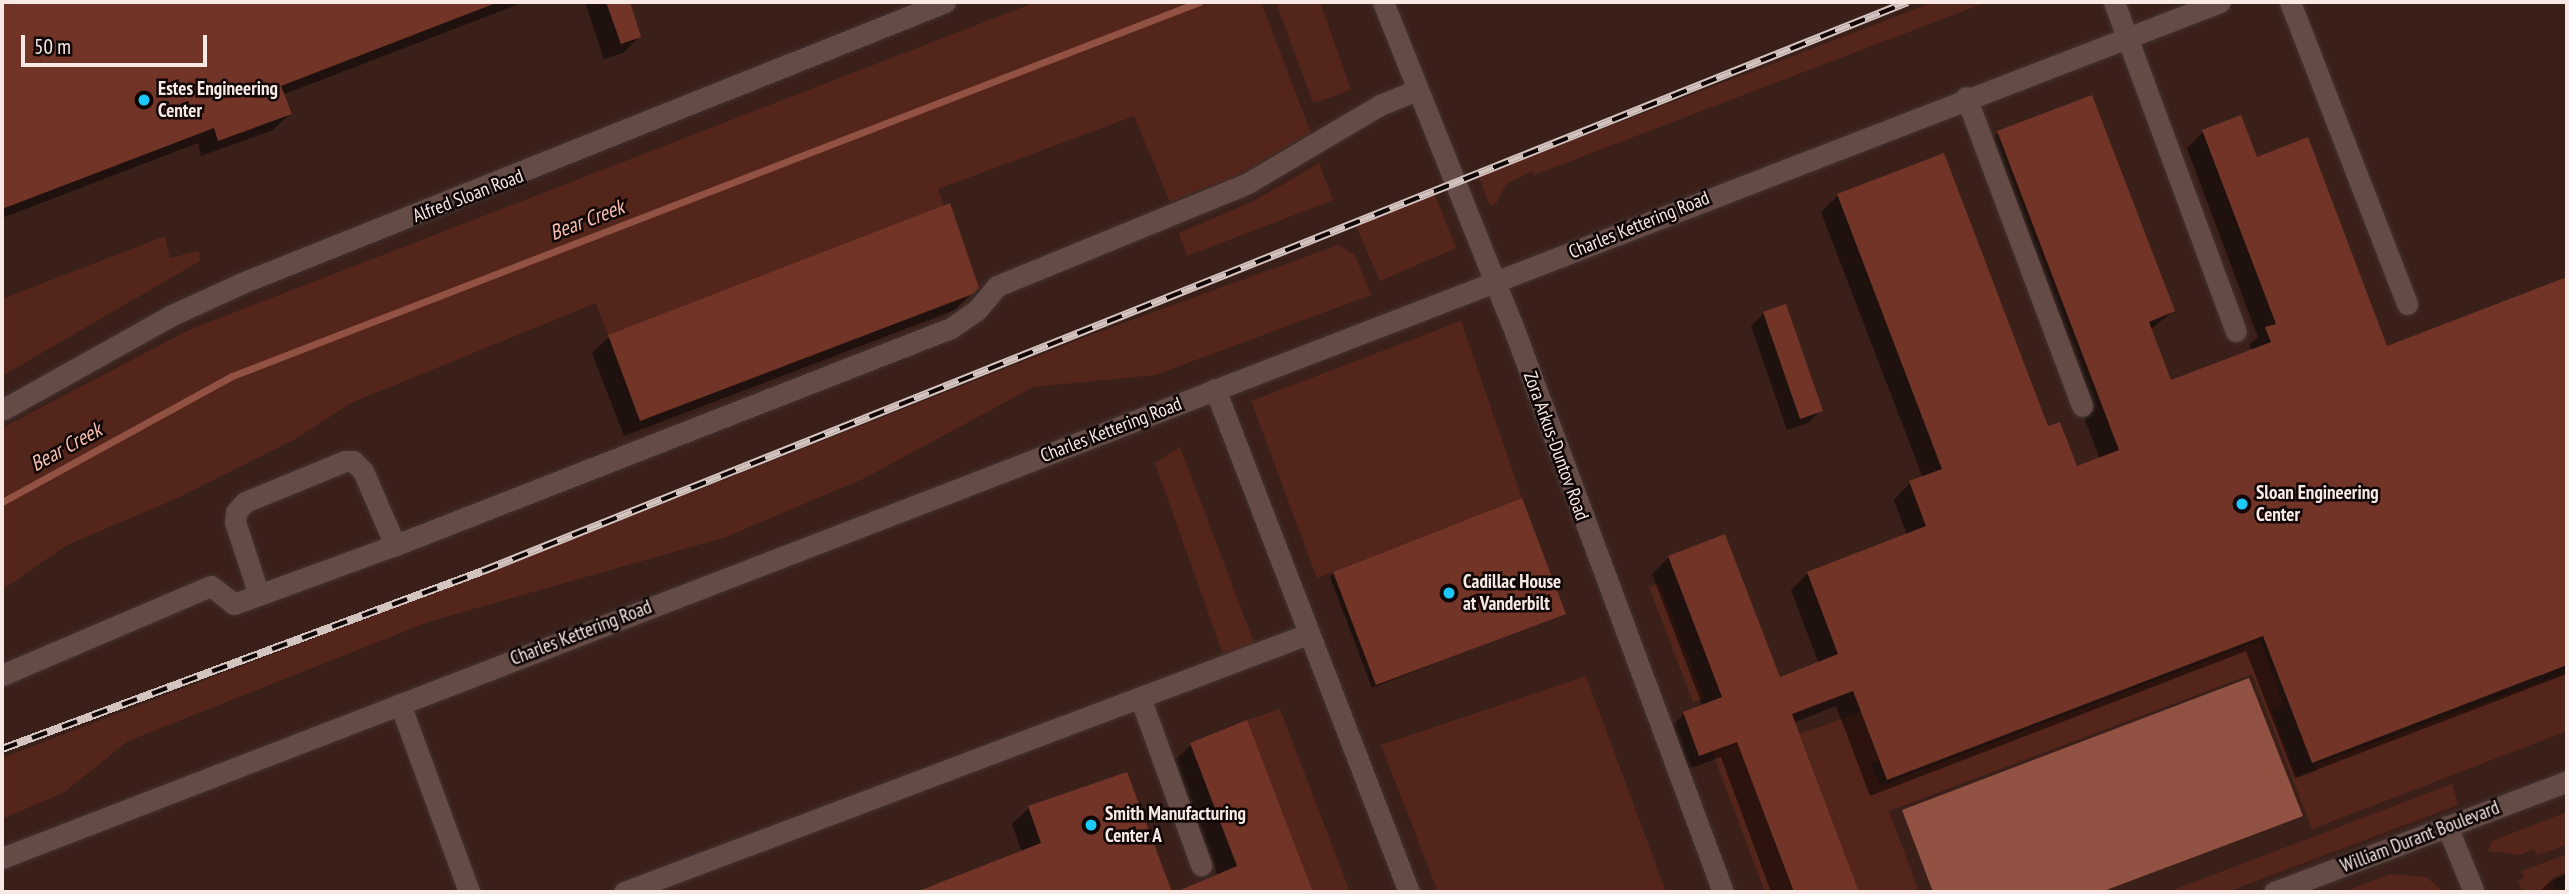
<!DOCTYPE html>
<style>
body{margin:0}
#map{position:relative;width:2569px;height:894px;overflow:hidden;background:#2d1813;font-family:"PT Sans Narrow",sans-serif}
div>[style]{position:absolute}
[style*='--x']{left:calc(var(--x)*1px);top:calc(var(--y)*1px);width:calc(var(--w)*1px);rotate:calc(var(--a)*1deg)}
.built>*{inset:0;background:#3b201a}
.green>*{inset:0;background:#54251b}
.water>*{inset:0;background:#925243}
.shadow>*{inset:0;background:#0007}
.stream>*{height:7px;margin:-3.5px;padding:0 3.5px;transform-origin:3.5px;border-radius:3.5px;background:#925243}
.building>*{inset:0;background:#713427}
.roads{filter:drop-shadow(0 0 2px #42322f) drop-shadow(0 0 2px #42322f)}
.minor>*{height:21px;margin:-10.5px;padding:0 10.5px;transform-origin:10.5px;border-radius:10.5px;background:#644b46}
.rail>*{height:8px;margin-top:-4px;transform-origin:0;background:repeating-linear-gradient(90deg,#0f0605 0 16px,#d4c4c0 0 32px);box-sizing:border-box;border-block:2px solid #d4c4c0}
.dots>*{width:19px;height:19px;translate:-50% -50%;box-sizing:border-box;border:4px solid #0f0605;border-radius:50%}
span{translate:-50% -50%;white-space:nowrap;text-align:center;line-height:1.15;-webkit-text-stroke:5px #0f0605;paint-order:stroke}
.poi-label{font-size:19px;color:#f8e9e5;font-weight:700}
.left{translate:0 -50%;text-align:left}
.street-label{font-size:19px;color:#f8e9e5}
.water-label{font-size:21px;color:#fabfb1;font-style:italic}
.frame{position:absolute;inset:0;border:4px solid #f8e9e5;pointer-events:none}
.scale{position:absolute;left:21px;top:35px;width:186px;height:32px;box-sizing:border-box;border:4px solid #f8e9e5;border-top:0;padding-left:9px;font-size:21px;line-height:24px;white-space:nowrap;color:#f8e9e5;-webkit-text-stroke:5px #0f0605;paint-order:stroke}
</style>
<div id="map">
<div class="built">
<i style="clip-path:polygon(2px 2px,2567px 2px,2567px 892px,2px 892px)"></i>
</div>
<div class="green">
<i style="clip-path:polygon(1036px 2px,1261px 2px,1311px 133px,1239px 175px,1170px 202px,1134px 116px,938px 189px,944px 206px,608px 335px,596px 303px,353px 402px,295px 439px,171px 501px,67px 545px,2px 590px,2px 428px,189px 330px)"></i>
<i style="clip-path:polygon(1276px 2px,1320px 2px,1351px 90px,1313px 103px)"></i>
<i style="clip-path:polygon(1934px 2px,1987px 2px,1534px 175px,1532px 171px,1506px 184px,1497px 202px,1490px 206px,1479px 176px)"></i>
<i style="clip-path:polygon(1319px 163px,1333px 200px,1187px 256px,1179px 233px,1254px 201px)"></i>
<i style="clip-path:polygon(1435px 195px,1456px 248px,1380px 281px,1356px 226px)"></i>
<i style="clip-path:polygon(165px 236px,170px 258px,199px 251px,200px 261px,2px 376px,2px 299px)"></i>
<i style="clip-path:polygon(1338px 245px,1355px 255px,1371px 295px,1155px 375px,1033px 387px,865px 478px,726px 537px,431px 621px,128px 741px,63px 793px,2px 819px,2px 758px,607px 526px,1096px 333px)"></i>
<i style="clip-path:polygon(1461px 321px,1522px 498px,1317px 578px,1251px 401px)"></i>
<i style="clip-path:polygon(1180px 447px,1256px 648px,1228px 657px,1221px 649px,1155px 463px)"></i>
<i style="clip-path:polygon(1659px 584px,1704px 698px,1693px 702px,1649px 587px)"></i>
<i style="clip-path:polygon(2260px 640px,2284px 705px,2272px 710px,2297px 778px,2317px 771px,2316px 764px,2567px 672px,2567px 731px,2312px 829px,2252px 674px,1889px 811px,1919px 892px,1859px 892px,1800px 734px,1861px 712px,1879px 761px,1871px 764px,1880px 786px)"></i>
<i style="clip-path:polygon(1586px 676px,1666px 892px,1438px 892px,1381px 745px)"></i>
<i style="clip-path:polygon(1280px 709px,1350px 892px,1313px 892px,1247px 720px)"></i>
<i style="clip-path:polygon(1737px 742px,1794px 892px,1765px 892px,1712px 751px)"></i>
<i style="clip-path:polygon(2452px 784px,2458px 805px,2227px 892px,2168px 892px)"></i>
<i style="clip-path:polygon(2567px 812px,2567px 845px,2537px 855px,2534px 849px,2520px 855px,2488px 851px,2492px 841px)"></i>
<i style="clip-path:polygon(2567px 854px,2567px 872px,2551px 878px,2556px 892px,2523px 892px,2518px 880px,2524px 878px,2522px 871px)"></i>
<i style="clip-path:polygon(2390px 874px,2426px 877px,2444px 892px,2343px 892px)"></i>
</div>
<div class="water">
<i style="clip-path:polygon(2249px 678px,2303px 816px,2101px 892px,1933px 892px,1902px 810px)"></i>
</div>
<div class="shadow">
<i style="clip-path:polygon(2px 2px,524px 2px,282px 95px,290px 114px,273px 130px,201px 156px,198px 143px,2px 218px)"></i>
<i style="clip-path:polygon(585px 2px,628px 2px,639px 37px,623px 53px,604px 59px)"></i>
<i style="clip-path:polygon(2203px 132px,2256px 159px,2386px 348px,2567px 279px,2567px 674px,2295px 778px,2246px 651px,1870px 796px,1836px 706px,1793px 723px,1857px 892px,1771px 892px,1721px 757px,1683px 771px,1667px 731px,1684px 714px,1703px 707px,1652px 574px,1669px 557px,1779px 679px,1819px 664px,1791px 590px,1808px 573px,1907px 535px,1894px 500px,1910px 483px,1923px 478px,1821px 212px,1837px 196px,1943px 156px,2047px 429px,2076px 469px,2100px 459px,1981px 149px,1998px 133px,2173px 311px,2150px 330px,2170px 382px,2252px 351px,2249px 345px,2258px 337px,2187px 148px)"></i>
<i style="clip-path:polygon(949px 206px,972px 293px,955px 310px,624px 436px,592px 353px,609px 337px)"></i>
<i style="clip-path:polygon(1764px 313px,1821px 410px,1808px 423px,1787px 430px,1751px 326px)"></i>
<i style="clip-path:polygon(1334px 573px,1564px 613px,1372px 688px,1330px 577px)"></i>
<i style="clip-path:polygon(1246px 723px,1311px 892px,1181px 892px,1218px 876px,1174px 761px,1191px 745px)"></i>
<i style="clip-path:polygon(1126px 774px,1171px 892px,916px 892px,1022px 852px,1012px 824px,1029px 808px)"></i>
<i style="clip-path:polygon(2567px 874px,2567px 892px,2539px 892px,2552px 880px)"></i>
</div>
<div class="stream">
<i style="--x:2;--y:502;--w:262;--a:-28.7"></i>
<i style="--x:232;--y:376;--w:1037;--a:-21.14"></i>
</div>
<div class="building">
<i style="clip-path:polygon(2px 2px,496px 2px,496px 3px,281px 86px,292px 114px,218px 141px,214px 128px,2px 209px)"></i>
<i style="clip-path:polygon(606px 2px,630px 2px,641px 37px,621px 44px)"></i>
<i style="clip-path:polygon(2092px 95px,2175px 311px,2149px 322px,2171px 380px,2271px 342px,2265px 327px,2276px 324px,2202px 130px,2241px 115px,2257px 157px,2308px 137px,2387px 346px,2567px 277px,2567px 665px,2312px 763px,2263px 636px,1887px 780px,1853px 691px,1792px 714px,1859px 892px,1794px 892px,1737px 742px,1699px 756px,1683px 712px,1722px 697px,1668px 556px,1725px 534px,1780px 677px,1838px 654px,1807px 572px,1926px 526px,1909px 481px,1942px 469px,1837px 194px,1944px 153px,2048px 426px,2060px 422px,2077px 466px,2119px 450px,1997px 131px)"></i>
<i style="clip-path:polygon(950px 203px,979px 288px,973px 294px,640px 421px,608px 335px)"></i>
<i style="clip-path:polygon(1786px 304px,1823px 411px,1800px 419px,1763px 312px)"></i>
<i style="clip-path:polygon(1522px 498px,1566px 614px,1376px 685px,1333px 572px)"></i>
<i style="clip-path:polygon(1247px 720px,1313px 892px,1176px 892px,1237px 866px,1190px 743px)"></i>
<i style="clip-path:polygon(1127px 772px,1172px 892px,916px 892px,1041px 843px,1028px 806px)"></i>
</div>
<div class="roads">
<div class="minor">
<i style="--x:1383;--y:2;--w:347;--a:68.2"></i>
<i style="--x:1512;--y:324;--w:606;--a:69.62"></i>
<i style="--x:2114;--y:2;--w:351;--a:69.7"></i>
<i style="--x:2290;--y:2;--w:324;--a:68.8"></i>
<i style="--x:1966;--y:97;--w:330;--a:69.4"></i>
<i style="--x:1215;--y:389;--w:539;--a:68.91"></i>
<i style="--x:2;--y:410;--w:193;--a:-29.2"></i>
<i style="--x:170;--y:316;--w:79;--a:-24.6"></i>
<i style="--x:242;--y:283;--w:757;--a:-21.79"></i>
<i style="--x:259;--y:595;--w:77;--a:-108.2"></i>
<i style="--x:235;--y:522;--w:10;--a:-84"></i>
<i style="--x:236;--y:512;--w:13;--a:-48"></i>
<i style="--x:245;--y:502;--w:108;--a:-22.3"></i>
<i style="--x:345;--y:461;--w:8;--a:0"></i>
<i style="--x:353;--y:461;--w:14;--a:45"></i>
<i style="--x:363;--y:471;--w:81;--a:66.6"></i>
<i style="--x:2;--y:675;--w:227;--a:-23.1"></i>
<i style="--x:211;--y:586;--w:29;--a:38"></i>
<i style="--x:234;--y:604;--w:183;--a:-20.1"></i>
<i style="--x:406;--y:541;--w:585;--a:-21.35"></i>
<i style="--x:951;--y:328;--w:32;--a:-35"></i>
<i style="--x:977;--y:310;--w:31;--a:-50"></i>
<i style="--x:997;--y:286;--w:269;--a:-22.3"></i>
<i style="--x:1246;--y:184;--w:156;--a:-30.5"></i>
<i style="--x:1380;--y:105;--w:40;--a:-22"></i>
<i style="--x:1141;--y:700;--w:176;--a:70"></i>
<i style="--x:400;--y:704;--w:200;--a:69.8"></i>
<i style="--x:2447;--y:826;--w:71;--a:67.8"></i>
<i style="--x:2;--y:858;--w:2377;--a:-21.1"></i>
<i style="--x:624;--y:892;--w:731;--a:-20.67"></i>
<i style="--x:2274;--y:892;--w:313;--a:-20.7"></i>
</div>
</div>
<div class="rail">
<i style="--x:2;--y:749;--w:513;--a:-20.31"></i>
<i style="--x:483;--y:571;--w:1534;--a:-21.77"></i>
</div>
<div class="dots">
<i style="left:144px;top:100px;background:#1cc9fc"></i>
<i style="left:2242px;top:504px;background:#1cc9fc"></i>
<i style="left:1449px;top:593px;background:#1cc9fc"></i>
<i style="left:1091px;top:825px;background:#1cc9fc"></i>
</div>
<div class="poi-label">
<span class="left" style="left:158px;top:100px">Estes Engineering<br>Center</span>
<span class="left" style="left:2256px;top:504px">Sloan Engineering<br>Center</span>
<span class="left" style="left:1463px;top:593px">Cadillac House<br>at Vanderbilt</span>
<span class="left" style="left:1105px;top:825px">Smith Manufacturing<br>Center A</span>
</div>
<div class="street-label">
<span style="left:468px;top:196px;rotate:-21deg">Alfred Sloan Road</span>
<span style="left:1639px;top:225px;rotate:-22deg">Charles Kettering Road</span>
<span style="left:1111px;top:430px;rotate:-21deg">Charles Kettering Road</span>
<span style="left:1556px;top:446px;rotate:70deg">Zora Arkus-Duntov Road</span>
<span style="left:581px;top:633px;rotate:-21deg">Charles Kettering Road</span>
<span style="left:2420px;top:837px;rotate:-21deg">William Durant Boulevard</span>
</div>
<div class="water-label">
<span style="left:587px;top:220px;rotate:-21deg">Bear Creek</span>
<span style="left:66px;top:447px;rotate:-29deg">Bear Creek</span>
</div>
<div class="frame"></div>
<div class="scale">50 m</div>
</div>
